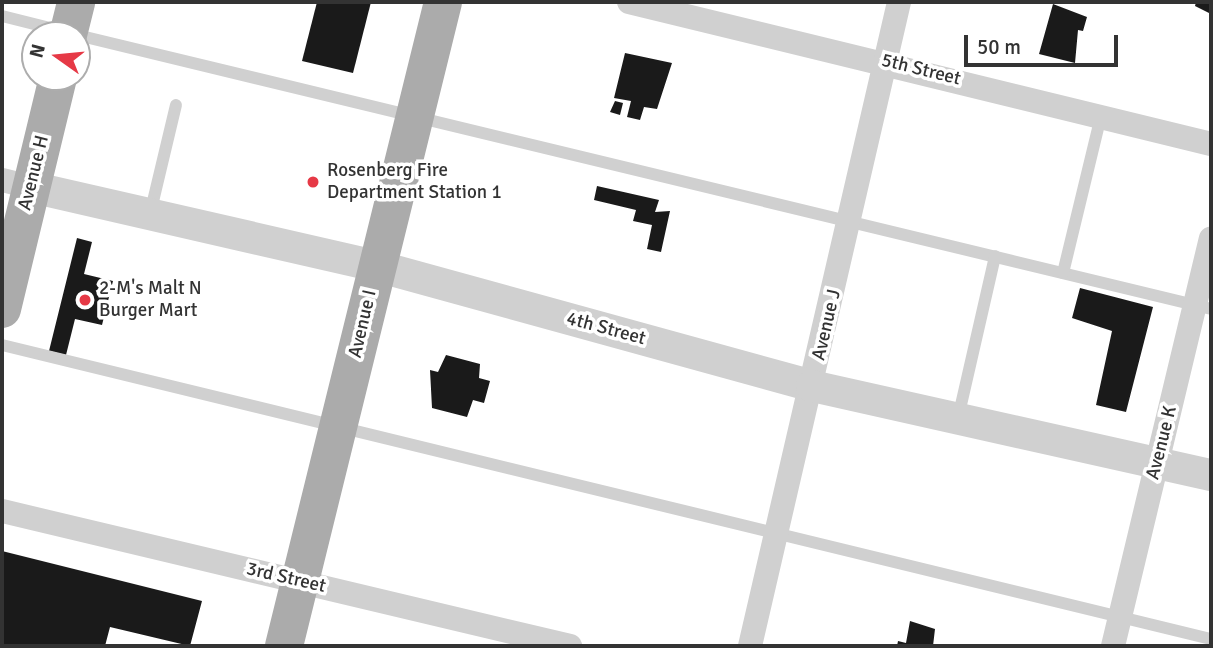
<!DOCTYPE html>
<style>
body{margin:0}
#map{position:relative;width:1213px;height:648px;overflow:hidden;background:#fff;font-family:Signika,sans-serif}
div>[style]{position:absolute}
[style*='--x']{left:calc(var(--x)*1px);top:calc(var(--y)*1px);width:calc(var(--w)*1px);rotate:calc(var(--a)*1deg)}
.building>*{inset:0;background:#1a1a1a}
.service>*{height:12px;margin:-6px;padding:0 6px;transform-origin:6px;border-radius:6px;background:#d0d0d0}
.minor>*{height:24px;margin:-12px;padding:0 12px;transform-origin:12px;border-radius:12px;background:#d0d0d0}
.tertiary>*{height:32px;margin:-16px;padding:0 16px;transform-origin:16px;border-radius:16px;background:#d0d0d0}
.primary>*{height:38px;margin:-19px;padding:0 19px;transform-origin:19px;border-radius:19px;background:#ababab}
.dots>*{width:19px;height:19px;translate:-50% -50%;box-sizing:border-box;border:4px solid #fff;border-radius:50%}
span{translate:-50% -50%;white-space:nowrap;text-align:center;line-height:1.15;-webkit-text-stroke:7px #fff;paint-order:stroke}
.street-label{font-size:19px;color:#333}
.poi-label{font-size:19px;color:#333}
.left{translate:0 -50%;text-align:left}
.frame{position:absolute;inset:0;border:4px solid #333;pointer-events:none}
.north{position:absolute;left:21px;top:21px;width:70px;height:70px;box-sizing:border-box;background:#fff;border:2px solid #adadad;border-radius:50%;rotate:285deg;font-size:19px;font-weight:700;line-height:28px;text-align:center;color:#333}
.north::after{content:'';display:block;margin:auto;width:24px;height:32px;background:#e63946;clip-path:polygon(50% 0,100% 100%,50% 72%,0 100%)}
.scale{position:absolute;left:964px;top:35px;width:154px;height:32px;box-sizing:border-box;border:4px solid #333;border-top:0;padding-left:9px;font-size:21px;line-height:24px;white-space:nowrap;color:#333;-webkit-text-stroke:5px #fff;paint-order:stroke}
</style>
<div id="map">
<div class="building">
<i style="clip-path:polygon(317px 2px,371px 2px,353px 73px,302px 61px)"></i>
<i style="clip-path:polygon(1196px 2px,1211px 2px,1211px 14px,1195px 6px)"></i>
<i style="clip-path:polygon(1053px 4px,1087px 17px,1083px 31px,1078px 30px,1075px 63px,1039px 54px)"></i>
<i style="clip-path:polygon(625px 53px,672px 63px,657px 109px,644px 107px,640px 120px,627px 117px,631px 101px,614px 98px)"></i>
<i style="clip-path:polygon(615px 101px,623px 103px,620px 115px,610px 112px)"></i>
<i style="clip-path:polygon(597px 186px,659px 200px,655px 212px,670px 211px,661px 252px,647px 249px,652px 225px,633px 221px,636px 210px,594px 200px)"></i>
<i style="clip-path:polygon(77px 238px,92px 242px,84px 274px,113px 281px,102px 325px,75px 319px,66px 355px,49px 351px)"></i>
<i style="clip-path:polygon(1080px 288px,1153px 307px,1126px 412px,1096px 405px,1112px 331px,1072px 318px)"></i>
<i style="clip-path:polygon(446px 355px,480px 364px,479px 378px,490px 381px,484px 403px,473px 400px,467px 417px,432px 408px,430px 370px,438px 372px)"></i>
<i style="clip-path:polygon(2px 551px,202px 601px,190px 646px,110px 627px,105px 646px,2px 646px)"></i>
<i style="clip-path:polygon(910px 621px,935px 629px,933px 646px,897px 646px,898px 641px,906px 643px)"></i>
</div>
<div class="service">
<i style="--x:2;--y:16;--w:66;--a:14"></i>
<i style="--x:77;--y:35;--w:1167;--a:13.58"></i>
<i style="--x:150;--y:214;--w:112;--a:-76.6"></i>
<i style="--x:1063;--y:273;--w:162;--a:-76.4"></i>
<i style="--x:2;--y:345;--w:1244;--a:13.67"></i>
<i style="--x:958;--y:418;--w:166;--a:-77.1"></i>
</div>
<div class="minor">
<i style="--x:629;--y:2;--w:599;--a:13.71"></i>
<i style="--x:2;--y:180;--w:30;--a:14"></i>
<i style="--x:2;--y:511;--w:584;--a:13.37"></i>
<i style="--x:750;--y:646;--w:661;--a:-76.97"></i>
<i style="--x:1113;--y:646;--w:419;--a:-76.5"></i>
</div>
<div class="tertiary">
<i style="--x:31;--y:187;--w:355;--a:12.9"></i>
<i style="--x:377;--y:266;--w:451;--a:15.4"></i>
<i style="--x:812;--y:386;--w:409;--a:12.6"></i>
</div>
<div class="primary">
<i style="--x:68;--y:35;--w:34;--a:-76"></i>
<i style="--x:2;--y:309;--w:239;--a:-76.4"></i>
<i style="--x:284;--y:646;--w:663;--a:-76.13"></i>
</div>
<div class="dots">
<i style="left:313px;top:182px;background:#e63946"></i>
<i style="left:85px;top:300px;background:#e63946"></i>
</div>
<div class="street-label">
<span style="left:921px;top:70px;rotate:14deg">5th Street</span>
<span style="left:34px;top:173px;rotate:-76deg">Avenue H</span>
<span style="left:363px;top:324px;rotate:-77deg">Avenue I</span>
<span style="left:827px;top:325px;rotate:-77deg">Avenue J</span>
<span style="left:606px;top:329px;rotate:15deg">4th Street</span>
<span style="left:1162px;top:443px;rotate:-76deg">Avenue K</span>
<span style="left:286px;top:578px;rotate:13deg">3rd Street</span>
</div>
<div class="poi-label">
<span class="left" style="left:327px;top:182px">Rosenberg Fire<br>Department Station 1</span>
<span class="left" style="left:99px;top:300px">2-M's Malt N<br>Burger Mart</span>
</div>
<div class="frame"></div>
<div class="north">N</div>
<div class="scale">50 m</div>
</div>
